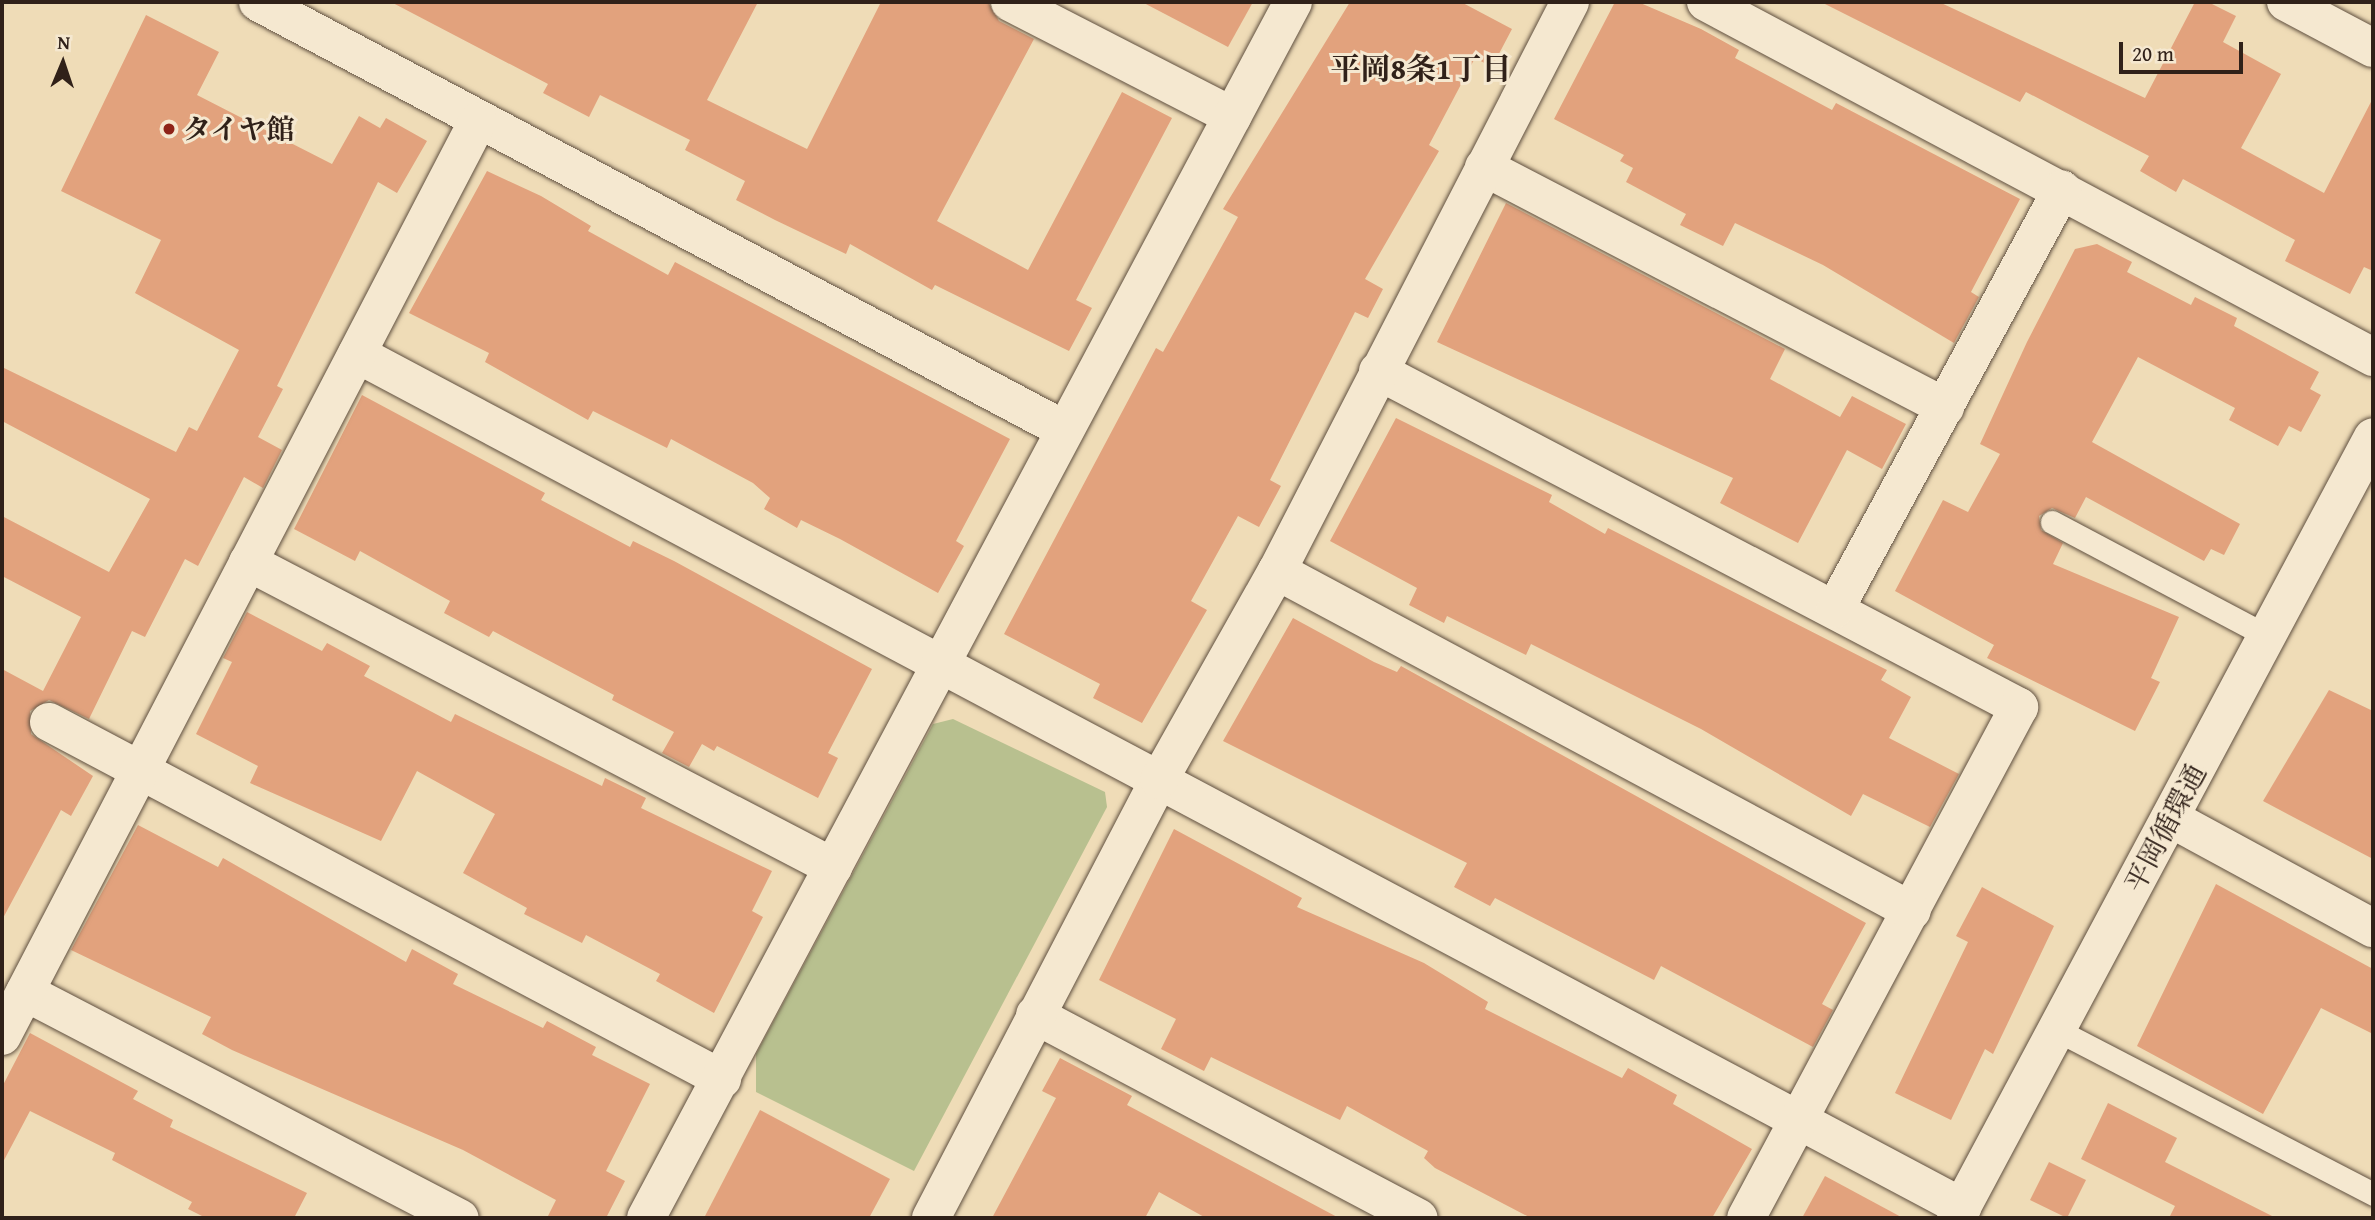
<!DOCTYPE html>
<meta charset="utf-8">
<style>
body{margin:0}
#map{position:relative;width:2375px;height:1220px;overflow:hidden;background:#efdcb7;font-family:"Gentium Book Plus","Noto Serif JP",serif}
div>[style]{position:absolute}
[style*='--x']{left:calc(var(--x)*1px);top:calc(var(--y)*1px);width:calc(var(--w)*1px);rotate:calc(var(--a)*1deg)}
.green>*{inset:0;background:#b8c08f}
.building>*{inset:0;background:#e2a27d}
.roads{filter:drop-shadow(0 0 2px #605040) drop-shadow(0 0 2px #605040)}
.service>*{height:23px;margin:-11.5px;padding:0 11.5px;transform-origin:11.5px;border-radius:11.5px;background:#f5e8d0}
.minor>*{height:38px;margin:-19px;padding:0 19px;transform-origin:19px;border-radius:19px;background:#f5e8d0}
.tertiary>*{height:38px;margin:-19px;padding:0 19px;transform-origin:19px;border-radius:19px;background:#f5e8d0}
.dots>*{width:19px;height:19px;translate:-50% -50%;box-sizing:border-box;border:4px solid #f5e8d0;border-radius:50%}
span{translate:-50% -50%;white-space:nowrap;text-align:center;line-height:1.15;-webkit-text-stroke:6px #f5e8d0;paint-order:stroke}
.poi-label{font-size:28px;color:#302119;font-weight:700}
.left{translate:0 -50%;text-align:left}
.street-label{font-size:28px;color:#302119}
.neighbourhood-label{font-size:30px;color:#302119;font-weight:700}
.frame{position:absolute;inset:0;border:4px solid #302119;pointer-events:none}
.north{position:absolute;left:28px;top:28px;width:70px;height:70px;-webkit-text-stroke:5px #f5e8d0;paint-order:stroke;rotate:2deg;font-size:19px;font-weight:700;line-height:28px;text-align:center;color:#302119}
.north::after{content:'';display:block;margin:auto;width:24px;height:32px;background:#302119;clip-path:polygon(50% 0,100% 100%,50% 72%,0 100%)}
.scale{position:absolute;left:2119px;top:42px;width:124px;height:32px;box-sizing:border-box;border:4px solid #302119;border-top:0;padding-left:9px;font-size:21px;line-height:24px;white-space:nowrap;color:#302119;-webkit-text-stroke:5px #f5e8d0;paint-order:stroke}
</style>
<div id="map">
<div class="green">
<i style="clip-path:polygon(953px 719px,1105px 792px,1107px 807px,914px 1171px,756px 1092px,756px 1054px,933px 724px)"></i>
</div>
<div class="building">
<i style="clip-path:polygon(391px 2px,758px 2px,707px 100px,807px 149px,881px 2px,988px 2px,999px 21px,1034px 39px,937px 221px,1028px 270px,1122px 92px,1172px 118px,1076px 300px,1092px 308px,1069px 351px,935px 285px,932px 290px,850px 244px,846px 254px,775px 220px,736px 200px,745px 181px,685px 150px,690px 140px,600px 95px,589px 117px,543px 93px,548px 84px)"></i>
<i style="clip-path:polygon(1142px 2px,1253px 2px,1228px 47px)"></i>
<i style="clip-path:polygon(1350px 2px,1461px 2px,1512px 29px,1492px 67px,1475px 58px,1429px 145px,1439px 151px,1365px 279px,1383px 289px,1368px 318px,1355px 312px,1270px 480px,1281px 486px,1259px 527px,1238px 516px,1191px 601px,1207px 610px,1142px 723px,1093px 698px,1100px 684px,1004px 634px,1156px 348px,1163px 352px,1238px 217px,1223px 209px)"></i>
<i style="clip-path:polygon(1615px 2px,1638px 2px,1701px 29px,1739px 50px,1735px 58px,1832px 110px,1836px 103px,2020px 199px,1971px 292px,1979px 297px,1954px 343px,1823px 265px,1735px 223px,1723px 246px,1680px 225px,1686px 214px,1626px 182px,1633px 168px,1620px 161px,1624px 155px,1554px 119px)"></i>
<i style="clip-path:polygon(1821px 2px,1939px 2px,2145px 98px,2195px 2px,2208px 2px,2236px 16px,2223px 42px,2281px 74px,2241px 148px,2324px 193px,2373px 98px,2373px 271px,2364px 267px,2350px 294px,2285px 261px,2295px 240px,2183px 179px,2176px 192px,2140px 171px,2149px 156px,2026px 92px,2020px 102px)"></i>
<i style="clip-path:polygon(146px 15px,219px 52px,197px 95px,332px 164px,359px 116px,380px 128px,386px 118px,427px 141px,397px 193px,378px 182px,277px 386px,283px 389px,258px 437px,282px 450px,263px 488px,244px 477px,198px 566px,185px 559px,145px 637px,132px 631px,89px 719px,49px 700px,30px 711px,31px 734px,93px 776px,71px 816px,61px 810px,2px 920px,2px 669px,43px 691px,81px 617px,2px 576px,2px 516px,109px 572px,150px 499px,2px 421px,2px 367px,176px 452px,189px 427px,197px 431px,239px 350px,135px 293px,161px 240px,61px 191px)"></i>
<i style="clip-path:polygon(487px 171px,541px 196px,591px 226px,588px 231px,668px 275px,675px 262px,1010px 439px,956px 541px,964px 546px,938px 593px,840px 539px,801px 520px,797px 528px,764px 509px,770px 498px,753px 483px,671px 439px,667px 448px,593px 411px,588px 420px,485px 362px,489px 353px,409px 313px)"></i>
<i style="clip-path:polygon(1506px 203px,1785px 349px,1770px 379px,1840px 417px,1852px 396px,1906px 424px,1882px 469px,1847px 450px,1798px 543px,1720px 503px,1733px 478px,1437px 342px)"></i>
<i style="clip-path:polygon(2097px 244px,2132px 262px,2127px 272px,2191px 305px,2195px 297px,2237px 318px,2234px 326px,2319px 372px,2310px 389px,2321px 395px,2301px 432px,2289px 426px,2278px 446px,2229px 420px,2235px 408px,2138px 357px,2092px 442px,2240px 524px,2224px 555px,2211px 549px,2204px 561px,2086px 497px,2075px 518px,2052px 508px,2039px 516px,2041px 530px,2063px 543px,2053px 564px,2179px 617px,2151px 678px,2160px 682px,2135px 731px,1987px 658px,1994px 645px,1895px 591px,1943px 500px,1968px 512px,2000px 454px,1980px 444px,2027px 342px,2075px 249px)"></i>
<i style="clip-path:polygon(362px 395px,545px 493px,541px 500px,630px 547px,633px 541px,674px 561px,872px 669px,828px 753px,838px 758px,818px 798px,717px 746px,714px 751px,702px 744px,689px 767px,662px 753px,674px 732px,612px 700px,614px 695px,493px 631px,489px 637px,444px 613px,450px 601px,360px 551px,355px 561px,294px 529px)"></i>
<i style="clip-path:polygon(1396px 418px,1552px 495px,1549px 502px,1605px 534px,1608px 528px,1887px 670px,1881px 680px,1911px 697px,1889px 738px,1959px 774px,1930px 827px,1863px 794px,1851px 816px,1701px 729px,1531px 644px,1526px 655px,1447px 616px,1444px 623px,1409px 605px,1417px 588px,1330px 541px)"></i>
<i style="clip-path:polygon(247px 612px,322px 651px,327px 643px,370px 666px,364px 676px,451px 722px,455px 714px,602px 786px,605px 778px,646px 798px,641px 808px,772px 871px,752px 911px,763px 917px,714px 1013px,656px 981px,660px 974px,586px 935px,582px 943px,524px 914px,527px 908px,463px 873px,495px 814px,417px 771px,381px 841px,250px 783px,258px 766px,196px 734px,232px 662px,223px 658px)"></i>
<i style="clip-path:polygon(1293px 618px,1374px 662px,1397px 672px,1401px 666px,1866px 923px,1822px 1004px,1833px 1010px,1813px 1047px,1661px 966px,1654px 980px,1495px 898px,1490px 906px,1454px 887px,1467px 863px,1223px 741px)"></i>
<i style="clip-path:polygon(2329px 690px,2373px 711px,2373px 859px,2263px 801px)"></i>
<i style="clip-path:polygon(138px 825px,218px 867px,223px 858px,406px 962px,412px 949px,458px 974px,453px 984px,543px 1028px,547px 1021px,596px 1047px,592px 1055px,650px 1084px,606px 1171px,625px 1181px,606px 1218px,547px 1218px,556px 1200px,463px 1150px,232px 1050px,202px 1034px,211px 1017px,71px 950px)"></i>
<i style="clip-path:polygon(1174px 829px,1302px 898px,1297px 907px,1424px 963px,1488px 1002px,1485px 1009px,1622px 1078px,1628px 1068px,1677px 1095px,1673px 1104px,1752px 1149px,1712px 1218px,1531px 1218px,1435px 1168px,1424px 1158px,1428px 1151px,1347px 1106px,1340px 1120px,1211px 1057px,1204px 1071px,1161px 1049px,1176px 1019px,1099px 980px)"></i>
<i style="clip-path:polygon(2216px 884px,2373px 969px,2373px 1034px,2321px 1008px,2263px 1114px,2137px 1046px)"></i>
<i style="clip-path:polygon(1982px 887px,2054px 926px,1993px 1054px,1985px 1049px,1951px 1120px,1895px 1093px,1968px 942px,1956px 936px)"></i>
<i style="clip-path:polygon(30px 1033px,138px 1091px,133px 1099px,173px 1120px,170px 1127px,307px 1193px,294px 1218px,206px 1218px,188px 1209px,192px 1202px,112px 1160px,115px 1153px,30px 1111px,2px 1164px,2px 1087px)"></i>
<i style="clip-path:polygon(1060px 1058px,1132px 1096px,1127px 1105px,1339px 1218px,1206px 1218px,1159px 1192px,1145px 1218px,992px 1218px,1056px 1098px,1042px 1091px)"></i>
<i style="clip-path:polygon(2108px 1103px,2177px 1138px,2165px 1162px,2276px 1218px,2169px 1218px,2175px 1206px,2081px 1159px)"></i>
<i style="clip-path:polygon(760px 1110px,890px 1179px,869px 1218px,704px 1218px)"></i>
<i style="clip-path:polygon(2049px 1162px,2086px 1180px,2067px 1218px,2030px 1200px)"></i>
<i style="clip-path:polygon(1825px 1176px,1903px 1218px,1802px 1218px)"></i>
</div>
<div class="roads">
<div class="service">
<i style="--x:2052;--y:522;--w:243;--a:27.9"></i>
<i style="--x:2057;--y:1030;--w:356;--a:27.4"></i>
</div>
<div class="minor">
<i style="--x:258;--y:2;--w:913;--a:27.94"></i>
<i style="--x:1010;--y:2;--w:250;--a:27.2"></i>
<i style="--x:1706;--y:2;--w:756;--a:28.02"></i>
<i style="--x:2286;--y:2;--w:98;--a:27.9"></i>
<i style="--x:1484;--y:167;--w:520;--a:27.5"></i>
<i style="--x:357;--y:354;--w:1818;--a:27.99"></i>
<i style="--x:1378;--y:371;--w:724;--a:27.66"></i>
<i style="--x:2019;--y:707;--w:579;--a:118.11"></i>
<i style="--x:248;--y:562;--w:660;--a:27.54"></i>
<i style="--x:1277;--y:571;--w:720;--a:28.17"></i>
<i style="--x:1835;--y:609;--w:477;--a:-61.6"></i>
<i style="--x:49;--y:722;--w:762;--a:27.94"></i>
<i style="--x:2170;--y:818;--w:231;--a:28.5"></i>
<i style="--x:25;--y:992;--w:490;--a:27.5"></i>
<i style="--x:1035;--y:1015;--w:434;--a:27.9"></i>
<i style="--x:2;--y:1036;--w:1031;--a:-62.52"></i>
<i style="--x:646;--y:1218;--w:1377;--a:-61.98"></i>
<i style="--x:931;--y:1218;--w:494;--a:-62.5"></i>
<i style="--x:1159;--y:780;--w:240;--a:-60.6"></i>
<i style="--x:1277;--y:571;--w:640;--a:-62.75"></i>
</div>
<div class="tertiary">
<i style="--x:1956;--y:1218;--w:885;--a:-61.9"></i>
</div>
</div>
<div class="dots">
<i style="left:169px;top:129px;background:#8f2418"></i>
</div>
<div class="poi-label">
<span class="left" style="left:183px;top:129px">タイヤ館</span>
</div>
<div class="street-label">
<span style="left:2165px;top:828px;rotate:-62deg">平岡循環通</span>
</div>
<div class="neighbourhood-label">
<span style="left:1421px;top:68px">平岡8条1丁目</span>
</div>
<div class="frame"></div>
<div class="north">N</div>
<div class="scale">20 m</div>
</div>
